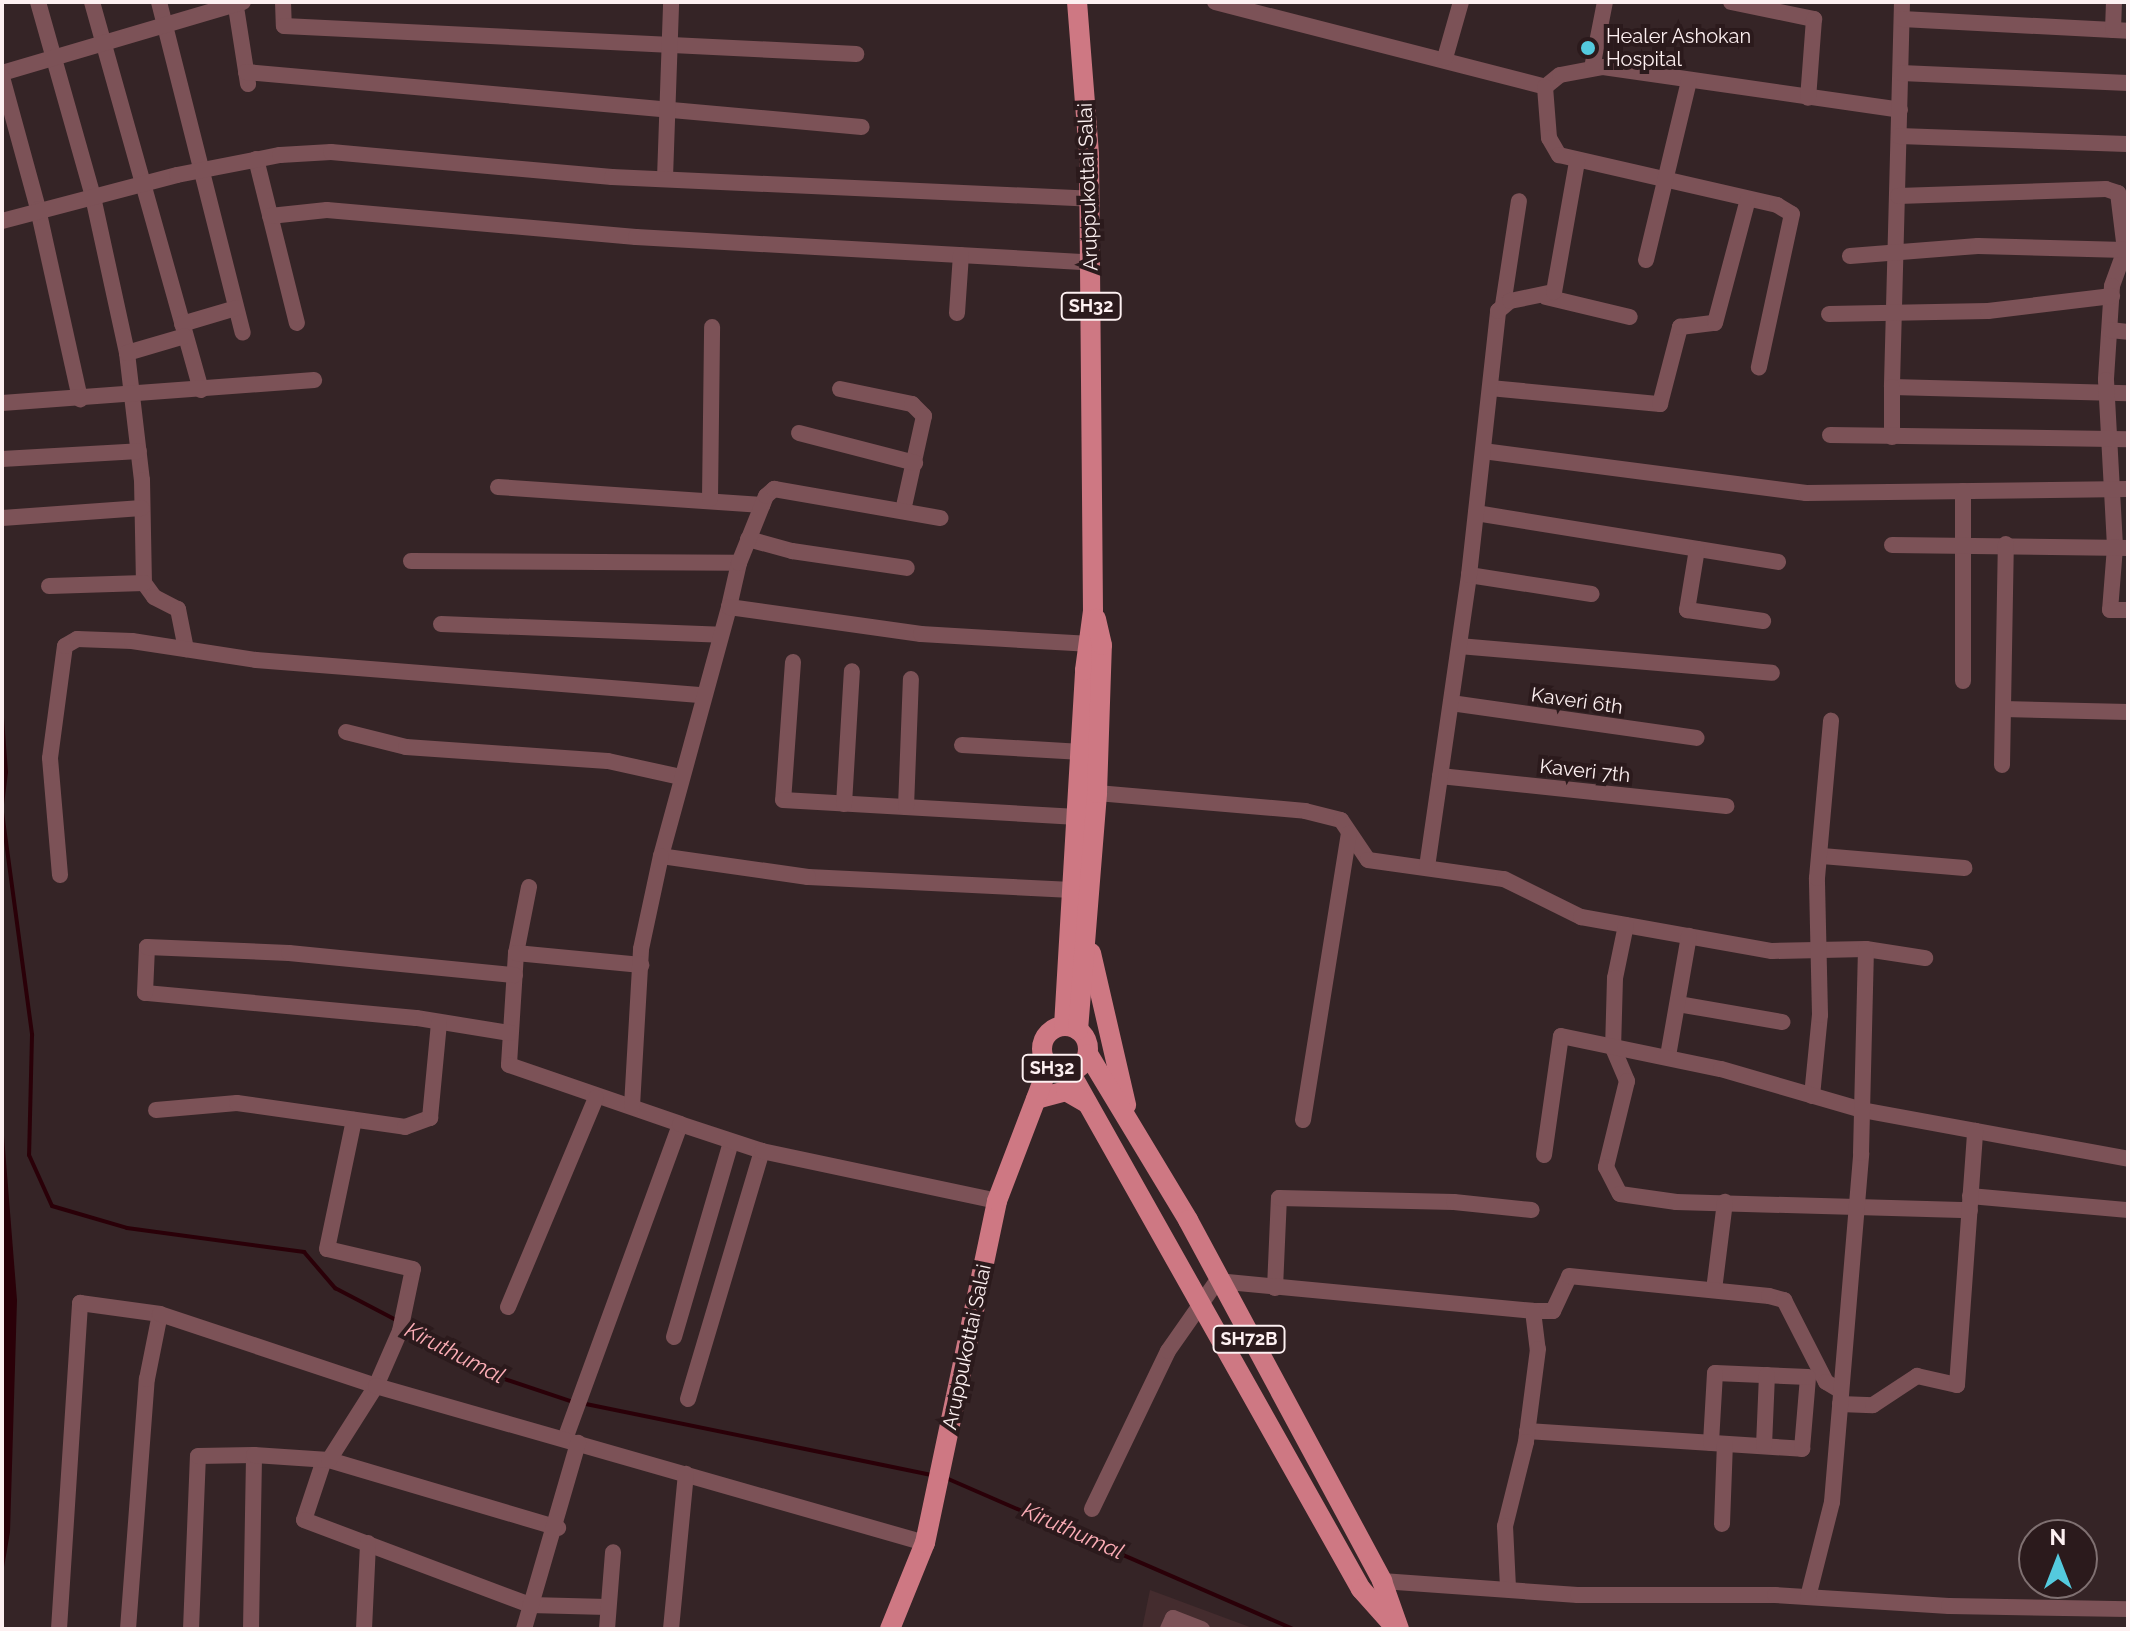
<!DOCTYPE html>
<style>
body{margin:0}
#map{position:relative;width:2130px;height:1631px;overflow:hidden;background:#352426;font-family:Raleway,sans-serif}
div>[style]{position:absolute}
[style*='--x']{left:calc(var(--x)*1px);top:calc(var(--y)*1px);width:calc(var(--w)*1px);rotate:calc(var(--a)*1deg)}
.built>*{inset:0;background:#442c2e}
.water>*{inset:0;background:#2a0008}
.stream>*{height:4px;margin:-2px;padding:0 2px;transform-origin:2px;border-radius:2px;background:#2a0008}
.minor>*{height:16px;margin:-8px;padding:0 8px;transform-origin:8px;border-radius:8px;background:#7c5257}
.major>*{height:20px;margin:-10px;padding:0 10px;transform-origin:10px;border-radius:10px;background:#ce7883}
.major>.ring{margin:-10px;padding:0;box-sizing:content-box;background:none;border:20px solid #ce7883;border-radius:50%}
.dots>*{width:22px;height:22px;translate:-50% -50%;box-sizing:border-box;border:4px solid #2b1a1c;border-radius:50%}
span{translate:-50% -50%;white-space:nowrap;text-align:center;line-height:1.15;-webkit-text-stroke:8px #2b1a1c;paint-order:stroke}
.shield-label span{padding:2px 6px;background:#2b1a1c;border:2px solid;border-radius:6px;-webkit-text-stroke-width:0}
.shield-label{font-size:18px;color:#fdf0f1;font-weight:700}
.poi-label{font-size:20px;color:#fdf0f1}
.left{translate:0 -50%;text-align:left}
.street-label{font-size:20px;color:#fdf0f1}
.water-label{font-size:22px;color:#fcadb6;font-style:italic}
.frame{position:absolute;inset:0;border:4px solid #fdf0f1;pointer-events:none}
.north{position:absolute;left:2018px;top:1519px;width:80px;height:80px;box-sizing:border-box;background:#2b1a1c;border:2px solid #7f7071;border-radius:50%;rotate:0deg;font-size:22px;font-weight:700;line-height:32px;text-align:center;color:#fdf0f1}
.north::after{content:'';display:block;margin:auto;width:28px;height:36px;background:#54cade;clip-path:polygon(50% 0,100% 100%,50% 72%,0 100%)}
</style>
<div id="map">
<div class="built">
<i style="clip-path:polygon(1150px 1590px,1255px 1629px,1142px 1629px)"></i>
</div>
<div class="water">
<i style="clip-path:polygon(2px 1111px,17px 1300px,10px 1532px,2px 1579px)"></i>
</div>
<div class="stream">
<i style="--x:2;--y:718;--w:54;--a:85.8"></i>
<i style="--x:6;--y:772;--w:33;--a:97"></i>
<i style="--x:2;--y:812;--w:225;--a:82.3"></i>
<i style="--x:32;--y:1035;--w:120;--a:91.4"></i>
<i style="--x:29;--y:1155;--w:56;--a:65.7"></i>
<i style="--x:52;--y:1206;--w:78;--a:16.3"></i>
<i style="--x:127;--y:1228;--w:179;--a:7.7"></i>
<i style="--x:304;--y:1252;--w:48;--a:49.3"></i>
<i style="--x:335;--y:1288;--w:69;--a:27.7"></i>
<i style="--x:407;--y:1326;--w:84;--a:31.8"></i>
<i style="--x:478;--y:1370;--w:100;--a:18.6"></i>
<i style="--x:581;--y:1403;--w:359;--a:11.6"></i>
<i style="--x:946;--y:1478;--w:378;--a:23.5"></i>
</div>
<div class="minor">
<i style="--x:38;--y:2;--w:203;--a:74.2"></i>
<i style="--x:93;--y:197;--w:160;--a:77.7"></i>
<i style="--x:127;--y:353;--w:128;--a:83.3"></i>
<i style="--x:142;--y:480;--w:103;--a:88.9"></i>
<i style="--x:144;--y:583;--w:17;--a:54"></i>
<i style="--x:154;--y:597;--w:27;--a:27"></i>
<i style="--x:178;--y:609;--w:41;--a:78.7"></i>
<i style="--x:92;--y:2;--w:403;--a:74.3"></i>
<i style="--x:159;--y:2;--w:341;--a:75.8"></i>
<i style="--x:283;--y:2;--w:24;--a:88"></i>
<i style="--x:284;--y:26;--w:573;--a:2.8"></i>
<i style="--x:1215;--y:2;--w:341;--a:14.4"></i>
<i style="--x:1545;--y:87;--w:19;--a:-39"></i>
<i style="--x:1560;--y:75;--w:44;--a:-10.5"></i>
<i style="--x:1603;--y:67;--w:300;--a:8.2"></i>
<i style="--x:1731;--y:2;--w:85;--a:11.6"></i>
<i style="--x:1814;--y:19;--w:79;--a:94.3"></i>
<i style="--x:1902;--y:2;--w:385;--a:91.5"></i>
<i style="--x:1892;--y:387;--w:236;--a:1.5"></i>
<i style="--x:236;--y:7;--w:78;--a:81.1"></i>
<i style="--x:1902;--y:19;--w:226;--a:3"></i>
<i style="--x:2113;--y:30;--w:28;--a:-88"></i>
<i style="--x:1445;--y:58;--w:58;--a:-74.1"></i>
<i style="--x:1592;--y:68;--w:67;--a:-78.9"></i>
<i style="--x:246;--y:72;--w:618;--a:5.1"></i>
<i style="--x:2;--y:73;--w:251;--a:-16.4"></i>
<i style="--x:1901;--y:73;--w:227;--a:2.5"></i>
<i style="--x:2;--y:77;--w:137;--a:74.7"></i>
<i style="--x:38;--y:209;--w:195;--a:77.5"></i>
<i style="--x:1545;--y:87;--w:51;--a:85.5"></i>
<i style="--x:1549;--y:138;--w:20;--a:60"></i>
<i style="--x:1559;--y:155;--w:224;--a:12.9"></i>
<i style="--x:1777;--y:205;--w:17;--a:31"></i>
<i style="--x:1792;--y:214;--w:157;--a:102.2"></i>
<i style="--x:1899;--y:136;--w:228;--a:2"></i>
<i style="--x:256;--y:159;--w:169;--a:76"></i>
<i style="--x:665;--y:178;--w:176;--a:-88"></i>
<i style="--x:1898;--y:196;--w:208;--a:-1.9"></i>
<i style="--x:2106;--y:189;--w:13;--a:18"></i>
<i style="--x:2118;--y:193;--w:57;--a:83"></i>
<i style="--x:2125;--y:250;--w:38;--a:110"></i>
<i style="--x:2112;--y:286;--w:94;--a:93.7"></i>
<i style="--x:2106;--y:380;--w:167;--a:86.9"></i>
<i style="--x:2115;--y:547;--w:63;--a:94.5"></i>
<i style="--x:2110;--y:610;--w:18;--a:0"></i>
<i style="--x:270;--y:216;--w:57;--a:-6"></i>
<i style="--x:327;--y:210;--w:310;--a:5"></i>
<i style="--x:636;--y:237;--w:455;--a:3.2"></i>
<i style="--x:2;--y:221;--w:181;--a:-14.7"></i>
<i style="--x:177;--y:175;--w:105;--a:-11"></i>
<i style="--x:280;--y:155;--w:51;--a:-3.4"></i>
<i style="--x:331;--y:152;--w:282;--a:5.1"></i>
<i style="--x:612;--y:177;--w:479;--a:2.6"></i>
<i style="--x:1850;--y:256;--w:128;--a:-4.5"></i>
<i style="--x:1978;--y:246;--w:147;--a:1.6"></i>
<i style="--x:1646;--y:260;--w:184;--a:-76.5"></i>
<i style="--x:1546;--y:297;--w:86;--a:13.4"></i>
<i style="--x:1503;--y:305;--w:105;--a:-81.3"></i>
<i style="--x:957;--y:313;--w:58;--a:-86.1"></i>
<i style="--x:1829;--y:314;--w:159;--a:-1.1"></i>
<i style="--x:1988;--y:311;--w:125;--a:-6.9"></i>
<i style="--x:182;--y:324;--w:56;--a:-16.5"></i>
<i style="--x:2110;--y:330;--w:18;--a:6"></i>
<i style="--x:127;--y:353;--w:60;--a:-16.3"></i>
<i style="--x:1892;--y:387;--w:50;--a:90"></i>
<i style="--x:1490;--y:388;--w:171;--a:5.4"></i>
<i style="--x:1660;--y:404;--w:80;--a:-75.4"></i>
<i style="--x:1680;--y:327;--w:35;--a:-7"></i>
<i style="--x:1715;--y:323;--w:128;--a:-75.1"></i>
<i style="--x:840;--y:389;--w:74;--a:11.8"></i>
<i style="--x:912;--y:404;--w:17;--a:45"></i>
<i style="--x:924;--y:416;--w:97;--a:102.5"></i>
<i style="--x:2;--y:403;--w:313;--a:-4.2"></i>
<i style="--x:799;--y:433;--w:120;--a:14.5"></i>
<i style="--x:1830;--y:435;--w:298;--a:0.8"></i>
<i style="--x:1483;--y:451;--w:326;--a:7.4"></i>
<i style="--x:1806;--y:493;--w:322;--a:-0.7"></i>
<i style="--x:2;--y:459;--w:137;--a:-3.3"></i>
<i style="--x:498;--y:487;--w:265;--a:3.9"></i>
<i style="--x:1963;--y:491;--w:190;--a:90"></i>
<i style="--x:710;--y:499;--w:172;--a:-89.3"></i>
<i style="--x:1476;--y:513;--w:306;--a:9.2"></i>
<i style="--x:2;--y:518;--w:140;--a:-4.1"></i>
<i style="--x:748;--y:539;--w:46;--a:15.3"></i>
<i style="--x:792;--y:551;--w:116;--a:8.4"></i>
<i style="--x:1892;--y:545;--w:236;--a:0.7"></i>
<i style="--x:1697;--y:549;--w:62;--a:99.3"></i>
<i style="--x:1687;--y:610;--w:77;--a:8.2"></i>
<i style="--x:411;--y:561;--w:328;--a:0.3"></i>
<i style="--x:1469;--y:575;--w:124;--a:8.8"></i>
<i style="--x:49;--y:586;--w:95;--a:-1.8"></i>
<i style="--x:729;--y:607;--w:45;--a:-77.2"></i>
<i style="--x:739;--y:563;--w:72;--a:-68.1"></i>
<i style="--x:766;--y:496;--w:11;--a:-41"></i>
<i style="--x:774;--y:489;--w:169;--a:9.9"></i>
<i style="--x:441;--y:624;--w:280;--a:2.2"></i>
<i style="--x:1459;--y:646;--w:314;--a:4.9"></i>
<i style="--x:793;--y:662;--w:138;--a:94.1"></i>
<i style="--x:783;--y:800;--w:295;--a:3.3"></i>
<i style="--x:1451;--y:703;--w:248;--a:8.1"></i>
<i style="--x:2003;--y:709;--w:125;--a:1.4"></i>
<i style="--x:346;--y:732;--w:62;--a:14"></i>
<i style="--x:406;--y:747;--w:202;--a:4"></i>
<i style="--x:608;--y:761;--w:75;--a:12.4"></i>
<i style="--x:962;--y:745;--w:120;--a:3.3"></i>
<i style="--x:2002;--y:765;--w:221;--a:-89"></i>
<i style="--x:1440;--y:776;--w:288;--a:6"></i>
<i style="--x:1097;--y:793;--w:209;--a:4.9"></i>
<i style="--x:1305;--y:811;--w:37;--a:14"></i>
<i style="--x:1341;--y:820;--w:48;--a:56"></i>
<i style="--x:1368;--y:860;--w:137;--a:8"></i>
<i style="--x:1504;--y:879;--w:86;--a:26.3"></i>
<i style="--x:1581;--y:917;--w:194;--a:10.1"></i>
<i style="--x:1772;--y:951;--w:94;--a:-1.2"></i>
<i style="--x:1866;--y:949;--w:60;--a:8.7"></i>
<i style="--x:844;--y:804;--w:133;--a:-86.6"></i>
<i style="--x:906;--y:807;--w:128;--a:-87.8"></i>
<i style="--x:1822;--y:856;--w:143;--a:4.8"></i>
<i style="--x:1427;--y:867;--w:295;--a:-81.8"></i>
<i style="--x:1469;--y:575;--w:266;--a:-83.7"></i>
<i style="--x:1498;--y:311;--w:16;--a:-40"></i>
<i style="--x:1510;--y:301;--w:45;--a:-11.6"></i>
<i style="--x:1554;--y:292;--w:133;--a:-80"></i>
<i style="--x:60;--y:875;--w:117;--a:-94.9"></i>
<i style="--x:50;--y:758;--w:113;--a:-82.4"></i>
<i style="--x:65;--y:646;--w:14;--a:-30"></i>
<i style="--x:77;--y:639;--w:55;--a:2.1"></i>
<i style="--x:132;--y:641;--w:125;--a:8.7"></i>
<i style="--x:256;--y:660;--w:448;--a:4.5"></i>
<i style="--x:529;--y:887;--w:67;--a:101.1"></i>
<i style="--x:516;--y:953;--w:112;--a:93.6"></i>
<i style="--x:509;--y:1065;--w:181;--a:19"></i>
<i style="--x:1072;--y:890;--w:264;--a:-177.2"></i>
<i style="--x:808;--y:877;--w:148;--a:-171.9"></i>
<i style="--x:661;--y:856;--w:258;--a:-74.7"></i>
<i style="--x:729;--y:607;--w:194;--a:8"></i>
<i style="--x:921;--y:634;--w:166;--a:3.4"></i>
<i style="--x:1626;--y:925;--w:54;--a:101.7"></i>
<i style="--x:1615;--y:978;--w:70;--a:91.6"></i>
<i style="--x:1613;--y:1048;--w:36;--a:67"></i>
<i style="--x:1627;--y:1081;--w:89;--a:103.7"></i>
<i style="--x:1606;--y:1167;--w:30;--a:63"></i>
<i style="--x:1620;--y:1194;--w:57;--a:8.1"></i>
<i style="--x:1676;--y:1202;--w:294;--a:1.6"></i>
<i style="--x:516;--y:953;--w:126;--a:5.5"></i>
<i style="--x:1678;--y:1004;--w:106;--a:9.8"></i>
<i style="--x:510;--y:1033;--w:95;--a:-170.9"></i>
<i style="--x:416;--y:1018;--w:272;--a:-174.7"></i>
<i style="--x:145;--y:993;--w:46;--a:-87.5"></i>
<i style="--x:147;--y:947;--w:142;--a:2.4"></i>
<i style="--x:289;--y:953;--w:227;--a:5.6"></i>
<i style="--x:1668;--y:1056;--w:122;--a:-80.1"></i>
<i style="--x:1812;--y:1096;--w:81;--a:-84.4"></i>
<i style="--x:1820;--y:1015;--w:137;--a:-91.3"></i>
<i style="--x:1817;--y:878;--w:158;--a:-84.9"></i>
<i style="--x:632;--y:1106;--w:157;--a:-86.7"></i>
<i style="--x:641;--y:949;--w:95;--a:-77.9"></i>
<i style="--x:156;--y:1110;--w:81;--a:-4.9"></i>
<i style="--x:237;--y:1103;--w:170;--a:8.1"></i>
<i style="--x:405;--y:1127;--w:27;--a:-20"></i>
<i style="--x:430;--y:1118;--w:95;--a:-84.6"></i>
<i style="--x:1303;--y:1120;--w:290;--a:-80.9"></i>
<i style="--x:1544;--y:1155;--w:120;--a:-81.9"></i>
<i style="--x:1561;--y:1036;--w:163;--a:11.7"></i>
<i style="--x:1721;--y:1069;--w:147;--a:16.2"></i>
<i style="--x:1862;--y:1110;--w:270;--a:10.4"></i>
<i style="--x:1970;--y:1196;--w:159;--a:5.1"></i>
<i style="--x:1275;--y:1288;--w:90;--a:-87.5"></i>
<i style="--x:1279;--y:1198;--w:175;--a:1.3"></i>
<i style="--x:1454;--y:1202;--w:78;--a:5.9"></i>
<i style="--x:1714;--y:1290;--w:89;--a:-82.9"></i>
<i style="--x:508;--y:1307;--w:227;--a:-67.2"></i>
<i style="--x:1533;--y:1311;--w:20;--a:0"></i>
<i style="--x:1553;--y:1311;--w:38;--a:-65"></i>
<i style="--x:1569;--y:1276;--w:201;--a:5.7"></i>
<i style="--x:1769;--y:1296;--w:16;--a:15"></i>
<i style="--x:1784;--y:1300;--w:92;--a:62.9"></i>
<i style="--x:1826;--y:1382;--w:17;--a:31"></i>
<i style="--x:674;--y:1337;--w:203;--a:-73.7"></i>
<i style="--x:688;--y:1399;--w:259;--a:-73.4"></i>
<i style="--x:1840;--y:1404;--w:33;--a:2"></i>
<i style="--x:1873;--y:1405;--w:53;--a:-33.4"></i>
<i style="--x:1917;--y:1376;--w:41;--a:12.7"></i>
<i style="--x:1957;--y:1385;--w:255;--a:-85.9"></i>
<i style="--x:1527;--y:1431;--w:276;--a:3.7"></i>
<i style="--x:1802;--y:1449;--w:72;--a:-85.2"></i>
<i style="--x:1808;--y:1377;--w:93;--a:-177.5"></i>
<i style="--x:1715;--y:1373;--w:70;--a:93.3"></i>
<i style="--x:565;--y:1439;--w:335;--a:-69.9"></i>
<i style="--x:680;--y:1124;--w:86;--a:18.2"></i>
<i style="--x:762;--y:1151;--w:240;--a:12"></i>
<i style="--x:1764;--y:1446;--w:71;--a:-87.6"></i>
<i style="--x:324;--y:1460;--w:63;--a:108.4"></i>
<i style="--x:304;--y:1520;--w:241;--a:20.6"></i>
<i style="--x:530;--y:1605;--w:77;--a:1.5"></i>
<i style="--x:329;--y:1460;--w:239;--a:16.5"></i>
<i style="--x:1092;--y:1509;--w:175;--a:-64.3"></i>
<i style="--x:1168;--y:1351;--w:85;--a:-55"></i>
<i style="--x:1217;--y:1281;--w:317;--a:5.4"></i>
<i style="--x:1533;--y:1311;--w:38;--a:83"></i>
<i style="--x:1538;--y:1349;--w:94;--a:97.4"></i>
<i style="--x:1526;--y:1442;--w:87;--a:104"></i>
<i style="--x:1505;--y:1526;--w:62;--a:87.2"></i>
<i style="--x:1722;--y:1524;--w:80;--a:-87.9"></i>
<i style="--x:1382;--y:1581;--w:196;--a:4.1"></i>
<i style="--x:1578;--y:1595;--w:197;--a:0"></i>
<i style="--x:1775;--y:1595;--w:174;--a:3.6"></i>
<i style="--x:1949;--y:1606;--w:179;--a:1"></i>
<i style="--x:1808;--y:1597;--w:98;--a:-75.8"></i>
<i style="--x:1832;--y:1502;--w:350;--a:-85.2"></i>
<i style="--x:1861;--y:1153;--w:204;--a:-88.6"></i>
<i style="--x:59;--y:1629;--w:327;--a:-86.3"></i>
<i style="--x:80;--y:1303;--w:81;--a:7.8"></i>
<i style="--x:128;--y:1629;--w:251;--a:-85.7"></i>
<i style="--x:147;--y:1379;--w:66;--a:-78.7"></i>
<i style="--x:160;--y:1314;--w:228;--a:18.4"></i>
<i style="--x:376;--y:1386;--w:60;--a:-66.4"></i>
<i style="--x:400;--y:1331;--w:63;--a:-78.2"></i>
<i style="--x:413;--y:1269;--w:88;--a:-166.9"></i>
<i style="--x:327;--y:1249;--w:132;--a:-78.2"></i>
<i style="--x:191;--y:1629;--w:173;--a:-87.7"></i>
<i style="--x:198;--y:1456;--w:56;--a:-1"></i>
<i style="--x:251;--y:1629;--w:174;--a:-89"></i>
<i style="--x:254;--y:1455;--w:75;--a:3.8"></i>
<i style="--x:329;--y:1460;--w:88;--a:-57.6"></i>
<i style="--x:376;--y:1386;--w:571;--a:15.96"></i>
<i style="--x:364;--y:1629;--w:86;--a:-87.3"></i>
<i style="--x:524;--y:1629;--w:194;--a:-73.8"></i>
<i style="--x:607;--y:1629;--w:77;--a:-85.5"></i>
<i style="--x:671;--y:1629;--w:156;--a:-84.5"></i>
<i style="--x:1168;--y:1629;--w:12;--a:-66"></i>
<i style="--x:1173;--y:1618;--w:31;--a:21"></i>
</div>
<div class="major">
<i style="--x:1091;--y:953;--w:156;--a:77"></i>
<i class="ring" style="left:1042px;top:1026px;width:26px;height:26px"></i>
<i style="--x:1064;--y:1026;--w:357;--a:-86.6"></i>
<i style="--x:1085;--y:670;--w:60;--a:-82.3"></i>
<i style="--x:1093;--y:611;--w:457;--a:-90.5"></i>
<i style="--x:1089;--y:154;--w:152;--a:-94.5"></i>
<i style="--x:1078;--y:1030;--w:238;--a:-85.4"></i>
<i style="--x:1097;--y:793;--w:148;--a:-88.1"></i>
<i style="--x:1102;--y:645;--w:27;--a:-103"></i>
<i style="--x:1088;--y:1054;--w:194;--a:58.9"></i>
<i style="--x:1188;--y:1220;--w:410;--a:61.7"></i>
<i style="--x:1382;--y:1581;--w:51;--a:70.5"></i>
<i style="--x:1070;--y:1072;--w:593;--a:60.63"></i>
<i style="--x:1361;--y:1589;--w:50;--a:48.3"></i>
<i style="--x:1036;--y:1099;--w:31;--a:-15"></i>
<i style="--x:1066;--y:1091;--w:24;--a:30"></i>
<i style="--x:890;--y:1629;--w:93;--a:-67.9"></i>
<i style="--x:925;--y:1543;--w:349;--a:-78.1"></i>
<i style="--x:997;--y:1201;--w:146;--a:-69.1"></i>
</div>
<div class="dots">
<i style="left:1588px;top:48px;background:#54cade"></i>
</div>
<div class="shield-label">
<span style="left:1091px;top:306px">SH32</span>
<span style="left:1052px;top:1068px">SH32</span>
<span style="left:1249px;top:1339px">SH72B</span>
</div>
<div class="poi-label">
<span class="left" style="left:1606px;top:48px">Healer Ashokan<br>Hospital</span>
</div>
<div class="street-label">
<span style="left:1088px;top:187px;rotate:-92deg">Aruppukottai Salai</span>
<span style="left:1577px;top:701px;rotate:8deg">Kaveri 6th</span>
<span style="left:1585px;top:771px;rotate:6deg">Kaveri 7th</span>
<span style="left:967px;top:1347px;rotate:-78deg">Aruppukottai Salai</span>
</div>
<div class="water-label">
<span style="left:455px;top:1353px;rotate:27deg">Kiruthumal</span>
<span style="left:1073px;top:1531px;rotate:24deg">Kiruthumal</span>
</div>
<div class="frame"></div>
<div class="north">N</div>
</div>
